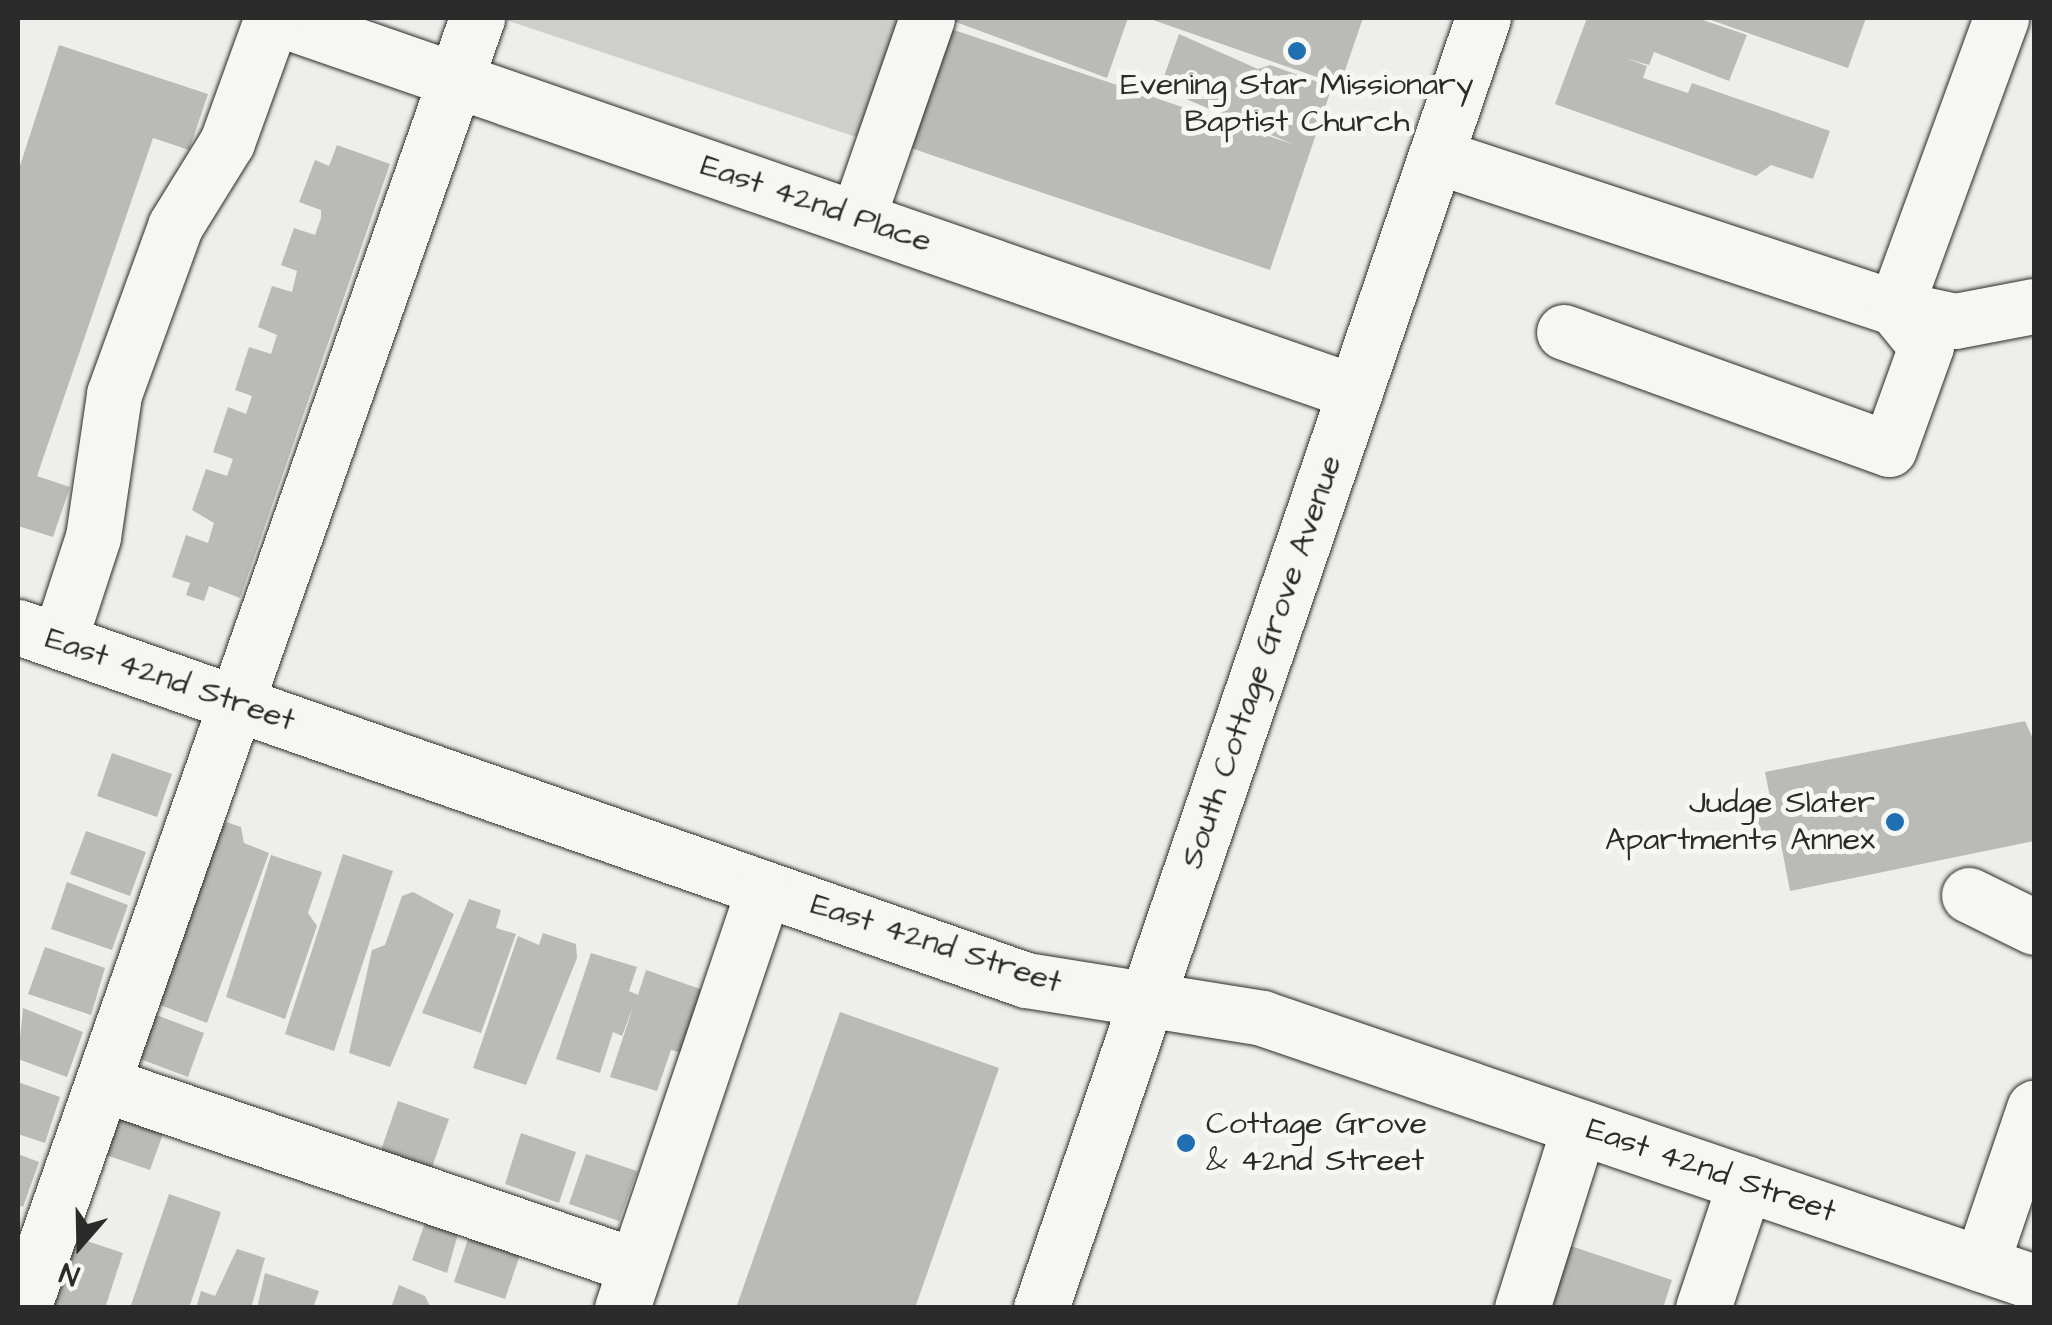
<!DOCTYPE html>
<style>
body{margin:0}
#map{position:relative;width:2052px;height:1325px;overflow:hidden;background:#eeeeea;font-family:"Architects Daughter",sans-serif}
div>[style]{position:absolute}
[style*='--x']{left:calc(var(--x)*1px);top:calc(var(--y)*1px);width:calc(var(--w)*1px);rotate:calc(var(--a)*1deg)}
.green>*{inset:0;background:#cececa}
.building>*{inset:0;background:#babab7}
.roads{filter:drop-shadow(0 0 2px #2b2b2b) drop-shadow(0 0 2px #2b2b2b)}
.minor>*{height:55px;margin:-27.5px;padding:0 27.5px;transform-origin:27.5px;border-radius:27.5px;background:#f6f6f2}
.major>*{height:55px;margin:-27.5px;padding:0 27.5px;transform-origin:27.5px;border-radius:27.5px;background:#f6f6f2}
.dots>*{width:28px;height:28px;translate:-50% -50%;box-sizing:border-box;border:5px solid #f6f6f2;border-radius:50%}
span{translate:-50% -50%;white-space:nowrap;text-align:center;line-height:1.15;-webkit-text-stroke:10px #f6f6f2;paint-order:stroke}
.poi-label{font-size:32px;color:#2b2b2b}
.right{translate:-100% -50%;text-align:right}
.left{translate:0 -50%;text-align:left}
.street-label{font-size:32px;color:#2b2b2b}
.frame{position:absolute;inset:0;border:20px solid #2b2b2b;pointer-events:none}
.north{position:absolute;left:30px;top:1195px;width:100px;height:100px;-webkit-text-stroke:8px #f6f6f2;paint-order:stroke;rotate:200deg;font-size:28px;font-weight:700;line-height:40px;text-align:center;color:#2b2b2b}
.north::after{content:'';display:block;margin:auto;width:35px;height:45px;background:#2b2b2b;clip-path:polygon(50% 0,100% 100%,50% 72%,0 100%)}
</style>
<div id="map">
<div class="green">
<i style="clip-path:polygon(500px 18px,899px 18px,856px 137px)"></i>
</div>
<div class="building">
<i style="clip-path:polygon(945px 18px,1128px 18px,1107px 78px)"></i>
<i style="clip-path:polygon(1147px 18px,1363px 18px,1340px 85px)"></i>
<i style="clip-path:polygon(1587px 18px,1697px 18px,1747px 35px,1729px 81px,1654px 52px,1649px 65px,1625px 58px,1647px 66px,1643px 78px,1688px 93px,1692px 83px,1830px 131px,1813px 179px,1771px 165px,1756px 176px,1555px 104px)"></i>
<i style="clip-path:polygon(1705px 18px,1866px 18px,1848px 68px)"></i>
<i style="clip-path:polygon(942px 26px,1295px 145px,1160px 88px,1179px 34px,1258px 69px,1270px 65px,1332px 87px,1270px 270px,902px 145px)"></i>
<i style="clip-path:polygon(59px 45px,208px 94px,189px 150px,153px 138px,37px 476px,70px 487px,53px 537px,18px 526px,18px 172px)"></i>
<i style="clip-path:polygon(337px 145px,390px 164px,240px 598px,209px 586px,204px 601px,186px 595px,190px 583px,172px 577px,186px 535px,208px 543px,214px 523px,192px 510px,206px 469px,227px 476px,233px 459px,213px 452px,228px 407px,246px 414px,252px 396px,235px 390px,249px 347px,271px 354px,277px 335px,258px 327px,272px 286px,292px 292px,297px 271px,281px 265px,294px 228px,315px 235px,321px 218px,321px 210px,299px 202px,315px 160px,329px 166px)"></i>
<i style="clip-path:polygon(2025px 721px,2034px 741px,2034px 841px,1790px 891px,1780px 839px,1761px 844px,1752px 804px,1771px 802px,1765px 772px)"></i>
<i style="clip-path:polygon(112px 753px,172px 774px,157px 817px,97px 796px)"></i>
<i style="clip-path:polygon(226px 822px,241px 827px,244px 843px,269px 853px,207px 1023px,150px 1001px,215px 833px)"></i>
<i style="clip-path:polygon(86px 831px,146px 852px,130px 896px,70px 874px)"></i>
<i style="clip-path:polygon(343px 854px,393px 871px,334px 1051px,285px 1034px)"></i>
<i style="clip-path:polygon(271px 855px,322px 872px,308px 913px,317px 926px,285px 1019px,226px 997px)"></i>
<i style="clip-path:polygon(67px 882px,128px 905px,112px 950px,51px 929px)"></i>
<i style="clip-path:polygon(413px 892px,454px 914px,390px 1067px,349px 1053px,372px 950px,385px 945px,402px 896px)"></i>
<i style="clip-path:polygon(469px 899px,501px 910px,496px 928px,516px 934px,481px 1033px,422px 1013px)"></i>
<i style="clip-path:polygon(543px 933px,576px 944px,577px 958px,526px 1085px,473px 1068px,518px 936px,539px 945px)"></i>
<i style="clip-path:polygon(45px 947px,105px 968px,91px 1015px,28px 994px)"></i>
<i style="clip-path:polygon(591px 953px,637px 967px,629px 991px,638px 995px,646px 970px,703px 990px,682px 1053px,671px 1050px,657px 1091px,610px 1077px,634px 1004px,622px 1036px,613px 1032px,600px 1073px,556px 1059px)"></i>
<i style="clip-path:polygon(23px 1008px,83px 1032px,67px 1077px,18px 1059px)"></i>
<i style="clip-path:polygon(840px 1012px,999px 1068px,915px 1308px,736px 1308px)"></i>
<i style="clip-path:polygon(151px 1013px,204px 1033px,188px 1077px,135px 1057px)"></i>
<i style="clip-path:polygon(18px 1082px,60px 1097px,45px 1143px,18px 1134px)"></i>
<i style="clip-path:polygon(118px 1100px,169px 1117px,150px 1170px,100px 1153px)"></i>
<i style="clip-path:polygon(398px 1101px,449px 1119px,431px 1170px,380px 1153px)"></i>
<i style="clip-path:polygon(521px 1133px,576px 1152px,559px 1203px,505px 1184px)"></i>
<i style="clip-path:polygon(18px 1154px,39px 1162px,23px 1207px,18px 1205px)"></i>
<i style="clip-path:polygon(586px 1154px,637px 1171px,619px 1221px,569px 1204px)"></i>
<i style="clip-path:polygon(169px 1194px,221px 1212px,189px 1308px,130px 1308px)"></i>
<i style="clip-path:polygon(428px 1214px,461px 1223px,447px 1273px,412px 1260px)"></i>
<i style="clip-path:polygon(471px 1230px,522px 1249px,505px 1299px,454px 1282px)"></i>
<i style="clip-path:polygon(72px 1236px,123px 1253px,105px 1308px,48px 1308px)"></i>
<i style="clip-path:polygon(1556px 1241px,1672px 1280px,1663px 1308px,1534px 1308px)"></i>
<i style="clip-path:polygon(237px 1249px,265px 1258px,251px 1308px,196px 1308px,201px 1291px,215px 1296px)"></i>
<i style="clip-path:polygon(265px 1273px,319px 1291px,313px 1308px,257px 1308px)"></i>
<i style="clip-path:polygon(399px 1285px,425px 1296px,431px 1308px,391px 1308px)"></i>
</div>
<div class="roads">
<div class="minor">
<i style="--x:277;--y:18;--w:1141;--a:19.13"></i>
<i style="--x:1436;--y:156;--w:484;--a:18.3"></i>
<i style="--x:1895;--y:308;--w:61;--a:12.2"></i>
<i style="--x:1955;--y:321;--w:80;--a:-10.8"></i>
<i style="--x:857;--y:219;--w:213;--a:-70.8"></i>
<i style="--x:1895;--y:308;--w:309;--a:-69.9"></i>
<i style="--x:1564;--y:332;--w:345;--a:19.8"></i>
<i style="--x:1889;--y:449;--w:109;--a:-70.2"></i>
<i style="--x:1926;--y:346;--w:49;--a:-129.2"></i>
<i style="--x:18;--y:627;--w:1068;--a:19.3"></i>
<i style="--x:1026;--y:980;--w:239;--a:9.1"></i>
<i style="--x:1262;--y:1018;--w:816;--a:18.88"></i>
<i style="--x:59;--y:641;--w:109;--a:-71.9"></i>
<i style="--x:93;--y:537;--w:145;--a:-81.6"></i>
<i style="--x:114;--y:394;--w:179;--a:-70"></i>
<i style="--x:175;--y:226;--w:99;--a:-58.2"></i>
<i style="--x:227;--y:142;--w:132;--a:-70.1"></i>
<i style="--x:1969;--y:895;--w:72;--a:26.2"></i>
<i style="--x:103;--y:1084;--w:563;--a:18.85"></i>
<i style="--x:1981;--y:1264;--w:165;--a:-71.2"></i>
<i style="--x:23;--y:1308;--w:1368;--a:-70.61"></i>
<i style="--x:622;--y:1308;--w:442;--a:-71.3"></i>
<i style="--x:1522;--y:1308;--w:190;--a:-72.5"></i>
<i style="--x:1703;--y:1308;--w:132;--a:-71.4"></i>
</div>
<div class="major">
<i style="--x:1041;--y:1308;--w:1364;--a:-71.09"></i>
</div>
</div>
<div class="dots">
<i style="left:1297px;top:51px;background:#1f6fb2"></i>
<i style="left:1895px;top:822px;background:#1f6fb2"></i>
<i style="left:1186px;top:1143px;background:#1f6fb2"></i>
</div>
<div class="poi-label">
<span style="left:1297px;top:104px">Evening Star Missionary<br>Baptist Church</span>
<span class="right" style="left:1875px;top:822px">Judge Slater<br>Apartments Annex</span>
<span class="left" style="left:1206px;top:1143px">Cottage Grove<br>&amp; 42nd Street</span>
</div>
<div class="street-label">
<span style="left:816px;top:204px;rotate:19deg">East 42nd Place</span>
<span style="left:1262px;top:662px;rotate:-71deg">South Cottage Grove Avenue</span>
<span style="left:170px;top:680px;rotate:19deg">East 42nd Street</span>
<span style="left:936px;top:944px;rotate:18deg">East 42nd Street</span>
<span style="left:1711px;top:1171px;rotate:19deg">East 42nd Street</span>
</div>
<div class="frame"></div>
<div class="north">N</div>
</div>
